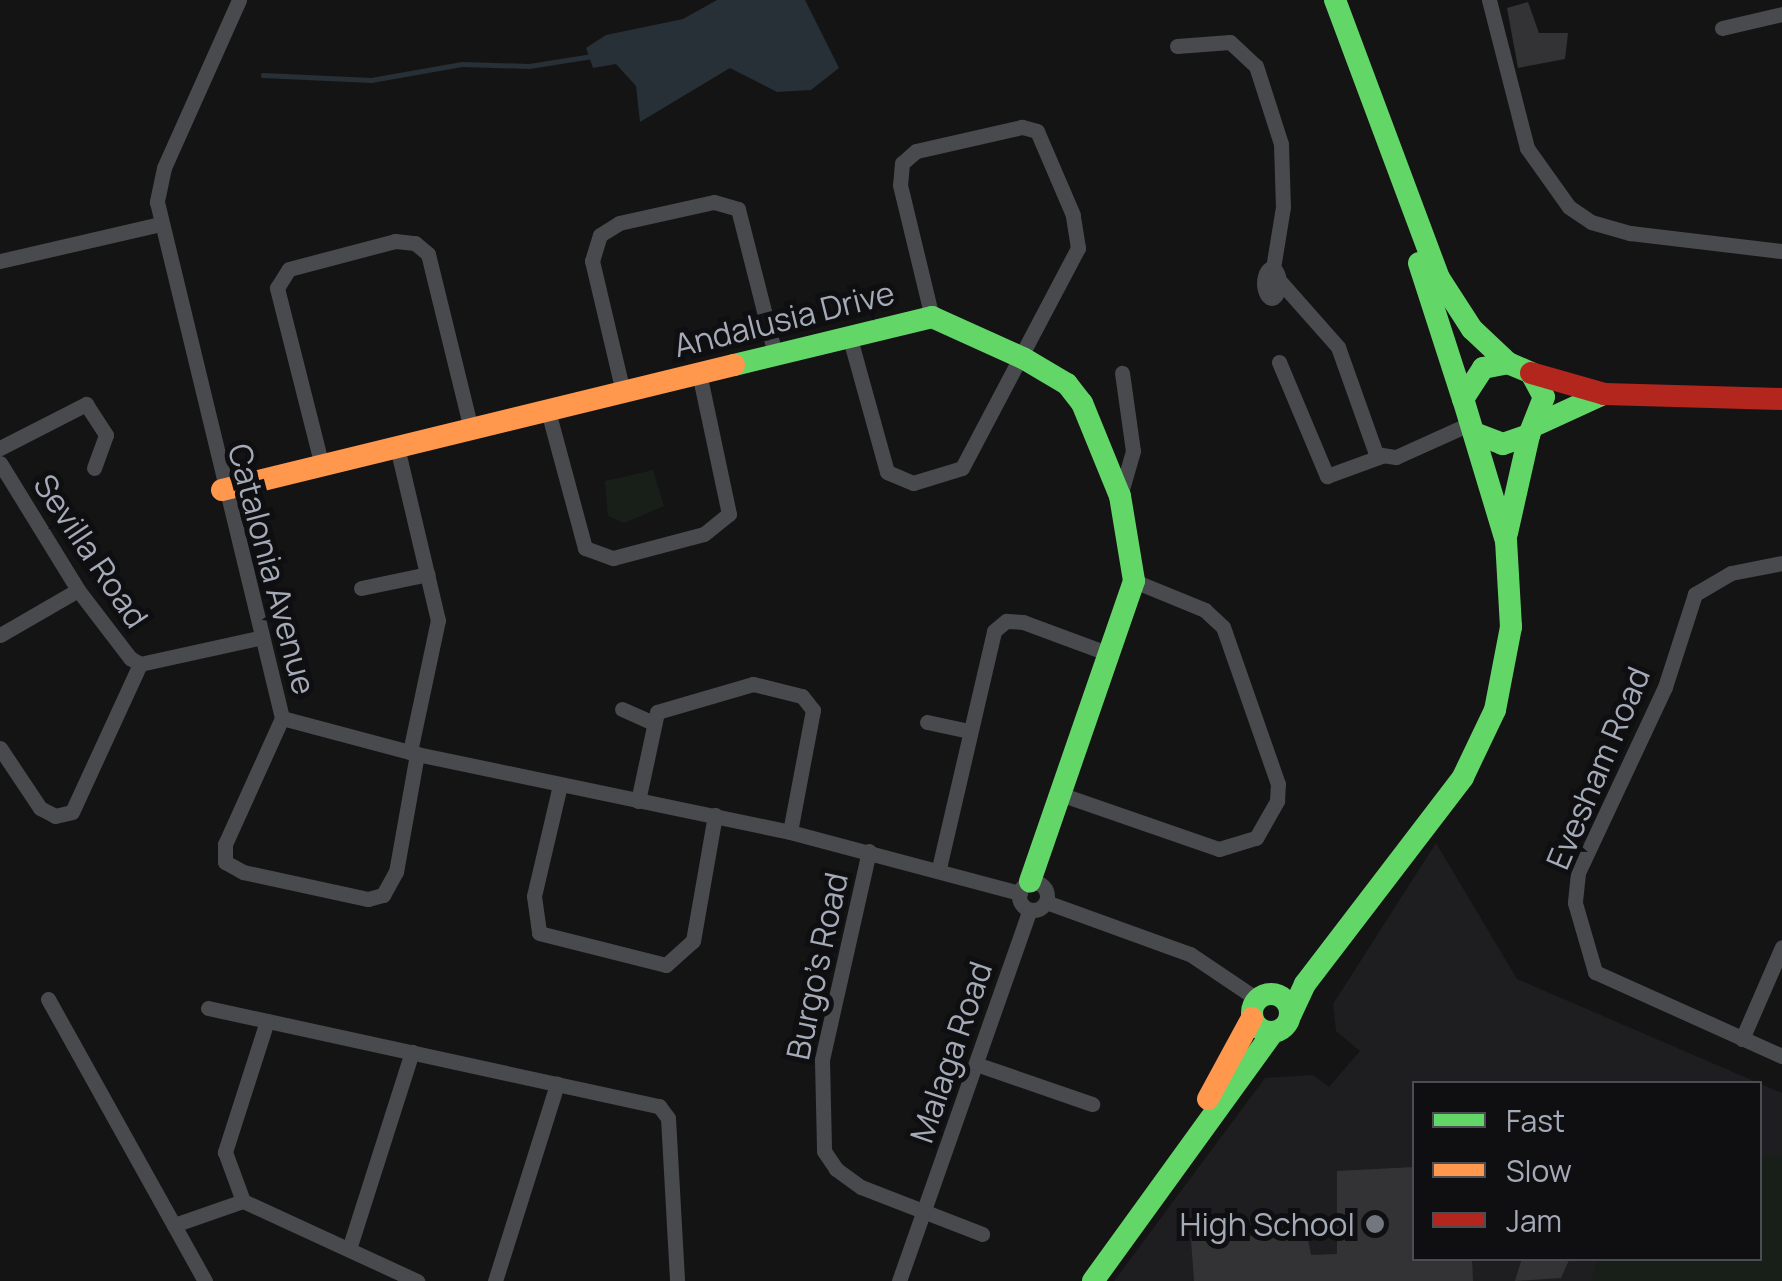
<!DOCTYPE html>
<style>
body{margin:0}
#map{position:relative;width:1782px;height:1281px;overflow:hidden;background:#141415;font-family:Manrope,sans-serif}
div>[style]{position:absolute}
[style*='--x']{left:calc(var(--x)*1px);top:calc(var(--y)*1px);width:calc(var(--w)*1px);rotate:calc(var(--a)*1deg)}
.built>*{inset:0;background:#1e1e21}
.green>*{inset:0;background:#181f19}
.water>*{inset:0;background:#273037}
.stream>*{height:5px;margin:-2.5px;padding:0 2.5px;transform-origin:2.5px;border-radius:2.5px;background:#273037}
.building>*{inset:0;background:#333336}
.street>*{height:15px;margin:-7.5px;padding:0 7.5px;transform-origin:7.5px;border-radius:7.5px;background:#484a4e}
.street>.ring{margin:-7.5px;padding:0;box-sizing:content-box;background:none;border:15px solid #484a4e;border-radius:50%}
.fast>*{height:22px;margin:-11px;padding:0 11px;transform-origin:11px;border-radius:11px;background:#63d668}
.fast>.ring{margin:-11px;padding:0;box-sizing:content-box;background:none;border:22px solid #63d668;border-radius:50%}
.slow>*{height:22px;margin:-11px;padding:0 11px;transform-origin:11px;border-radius:11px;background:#ff974d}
.jam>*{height:22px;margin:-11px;padding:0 11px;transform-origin:11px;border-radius:11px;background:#b3261e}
.dots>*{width:28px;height:28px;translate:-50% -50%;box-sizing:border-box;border:5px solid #0f0f11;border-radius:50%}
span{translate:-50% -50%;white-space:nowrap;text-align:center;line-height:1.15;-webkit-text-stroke:10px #0f0f11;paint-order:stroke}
.street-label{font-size:32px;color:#a4aab7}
.poi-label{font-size:32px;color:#a4aab7}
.right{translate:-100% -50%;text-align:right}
.legend{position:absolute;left:1412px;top:1081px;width:350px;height:180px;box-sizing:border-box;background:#0f0f11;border:2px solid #4b4d53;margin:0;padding:12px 18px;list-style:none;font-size:30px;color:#a4aab7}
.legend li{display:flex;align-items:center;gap:20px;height:50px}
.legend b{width:50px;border:2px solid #4b4d53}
</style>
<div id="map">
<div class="built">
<i style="clip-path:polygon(evenodd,1436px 843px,1517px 979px,1782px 1093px,1782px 1281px,1114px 1281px,1265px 1078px,1313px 1075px,1329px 1087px,1360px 1051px,1336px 1031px,1333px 1004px,1436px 843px,1414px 1084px,1760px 1084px,1760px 1258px,1414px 1258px,1414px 1084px)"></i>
</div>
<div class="green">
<i style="clip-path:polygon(653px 470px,664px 506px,624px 523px,608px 516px,605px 481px)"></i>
<i style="clip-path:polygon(1760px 1156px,1782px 1157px,1782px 1281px,1591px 1281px,1598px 1259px,1760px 1258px)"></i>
</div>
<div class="water">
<i style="clip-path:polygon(717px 0,805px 0,839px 68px,811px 90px,777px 92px,730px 68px,640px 122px,636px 86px,616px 64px,593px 68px,586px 48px,606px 35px,683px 19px)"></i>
</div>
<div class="stream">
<i style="--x:263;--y:75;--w:108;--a:2.7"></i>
<i style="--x:371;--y:80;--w:92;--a:-10"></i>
<i style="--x:462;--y:64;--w:67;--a:1.7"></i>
<i style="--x:529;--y:66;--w:64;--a:-9"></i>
</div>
<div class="building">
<i style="clip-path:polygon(1528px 2px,1539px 33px,1568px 33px,1565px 59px,1518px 68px,1507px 8px)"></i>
<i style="clip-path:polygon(1414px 1167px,1414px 1258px,1472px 1258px,1473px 1281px,1194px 1281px,1191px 1239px,1291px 1234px,1291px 1224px,1305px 1224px,1311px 1255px,1337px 1254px,1337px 1171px)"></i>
<i style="clip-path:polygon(1522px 1258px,1570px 1258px,1561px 1278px,1515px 1281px)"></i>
</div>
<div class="street">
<i style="--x:239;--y:0;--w:184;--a:114.1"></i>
<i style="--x:164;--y:168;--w:35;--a:102"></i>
<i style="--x:157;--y:202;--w:531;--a:76.38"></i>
<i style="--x:1489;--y:0;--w:153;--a:75.6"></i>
<i style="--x:1527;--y:148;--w:72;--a:54.6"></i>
<i style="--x:1569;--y:207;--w:27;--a:34"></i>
<i style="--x:1591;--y:222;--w:41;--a:15.8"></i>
<i style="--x:1630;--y:233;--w:153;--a:6.8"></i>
<i style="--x:1722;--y:28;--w:62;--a:-13.1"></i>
<i style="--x:1177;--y:46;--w:53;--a:-4.3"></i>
<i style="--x:1230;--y:42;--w:35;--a:43"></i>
<i style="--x:1256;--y:66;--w:82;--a:72.2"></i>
<i style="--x:1281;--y:144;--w:63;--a:88.2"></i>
<i style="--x:1283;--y:207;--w:62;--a:99.3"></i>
<i style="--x:0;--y:261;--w:164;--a:-13"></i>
<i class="ring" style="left:1264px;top:268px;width:-1px;height:-1px"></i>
<i style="--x:1277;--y:278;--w:92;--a:48.5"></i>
<i style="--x:1338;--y:347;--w:114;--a:70.4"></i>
<i style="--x:1376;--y:454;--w:20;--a:9"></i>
<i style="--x:1396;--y:457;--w:80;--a:-24.3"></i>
<i style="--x:849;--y:335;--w:142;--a:74.5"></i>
<i style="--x:887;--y:472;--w:28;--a:23"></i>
<i style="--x:913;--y:483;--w:51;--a:-17"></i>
<i style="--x:962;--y:468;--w:249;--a:-62.2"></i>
<i style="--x:1078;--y:248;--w:33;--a:-99"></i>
<i style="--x:1073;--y:215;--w:91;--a:-113.2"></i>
<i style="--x:1037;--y:131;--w:16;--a:-165"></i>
<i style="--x:1022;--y:127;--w:109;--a:167.2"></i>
<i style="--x:916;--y:151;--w:18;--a:139"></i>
<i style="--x:902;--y:163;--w:22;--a:95"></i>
<i style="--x:900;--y:185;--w:136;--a:76.4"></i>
<i style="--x:1279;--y:362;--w:124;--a:67.2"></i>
<i style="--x:1327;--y:476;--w:59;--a:-20"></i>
<i style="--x:623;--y:392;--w:135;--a:-103.3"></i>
<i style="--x:592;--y:261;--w:27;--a:-73"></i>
<i style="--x:600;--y:235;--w:22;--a:-32"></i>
<i style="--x:619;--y:223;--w:97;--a:-12.5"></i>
<i style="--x:714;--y:202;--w:25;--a:16"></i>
<i style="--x:738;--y:209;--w:150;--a:75.7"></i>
<i style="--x:548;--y:411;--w:142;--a:74.9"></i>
<i style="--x:585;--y:548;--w:30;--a:20"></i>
<i style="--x:613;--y:558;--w:94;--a:-14.8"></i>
<i style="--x:704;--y:534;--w:32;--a:-39"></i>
<i style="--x:729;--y:514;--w:144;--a:-102"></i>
<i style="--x:397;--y:447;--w:178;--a:76.7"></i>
<i style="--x:438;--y:620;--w:135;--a:102"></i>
<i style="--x:0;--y:448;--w:97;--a:-27.1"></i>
<i style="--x:86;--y:404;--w:37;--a:57"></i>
<i style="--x:106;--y:435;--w:35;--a:110"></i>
<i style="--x:0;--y:463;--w:149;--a:58.4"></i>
<i style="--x:78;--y:590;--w:86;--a:52.6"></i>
<i style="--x:130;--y:658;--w:12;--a:31"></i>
<i style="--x:140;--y:664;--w:121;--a:-12.4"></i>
<i style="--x:322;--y:466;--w:184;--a:-104.2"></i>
<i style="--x:277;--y:288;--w:22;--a:-58"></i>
<i style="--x:289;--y:269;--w:110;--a:-14.8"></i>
<i style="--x:395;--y:241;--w:20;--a:6"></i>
<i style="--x:415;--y:243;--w:17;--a:40"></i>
<i style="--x:428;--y:254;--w:180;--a:76.2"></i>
<i style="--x:1120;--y:496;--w:47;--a:-73.9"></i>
<i style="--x:1133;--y:451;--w:79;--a:-98"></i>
<i style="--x:1782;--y:563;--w:52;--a:168.9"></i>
<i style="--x:1731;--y:573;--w:42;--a:149.7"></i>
<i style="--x:1695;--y:594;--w:98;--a:107.9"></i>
<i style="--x:1665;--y:687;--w:205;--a:115.1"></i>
<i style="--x:1578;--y:873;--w:30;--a:96"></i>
<i style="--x:1575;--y:903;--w:72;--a:73.8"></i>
<i style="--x:1595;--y:972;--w:205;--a:24.2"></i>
<i style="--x:361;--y:588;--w:68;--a:-11.8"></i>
<i style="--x:0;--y:635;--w:90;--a:-30"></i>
<i style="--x:622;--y:709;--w:34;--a:24"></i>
<i style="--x:282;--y:718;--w:140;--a:14.9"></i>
<i style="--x:417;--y:754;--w:381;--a:11.8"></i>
<i style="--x:790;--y:832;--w:238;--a:14.9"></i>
<i style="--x:282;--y:718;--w:138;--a:114.3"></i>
<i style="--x:225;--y:844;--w:18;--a:90"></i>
<i style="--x:225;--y:862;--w:21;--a:29"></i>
<i style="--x:243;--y:872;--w:128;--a:12.2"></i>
<i style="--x:368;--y:899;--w:16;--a:-15"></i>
<i style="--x:383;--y:895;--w:26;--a:-61"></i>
<i style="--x:396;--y:872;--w:120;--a:-79.9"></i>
<i style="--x:927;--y:722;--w:43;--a:12.1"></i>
<i style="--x:0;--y:748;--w:72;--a:56.3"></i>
<i style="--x:40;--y:808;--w:17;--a:28"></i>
<i style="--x:55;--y:816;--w:17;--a:-13"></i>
<i style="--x:72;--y:812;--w:163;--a:-65.3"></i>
<i style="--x:560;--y:785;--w:114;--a:103.2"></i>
<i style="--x:534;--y:896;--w:37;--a:82"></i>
<i style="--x:539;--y:933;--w:131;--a:14.1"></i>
<i style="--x:666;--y:965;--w:36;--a:-42"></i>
<i style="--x:693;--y:941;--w:128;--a:-80.1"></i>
<i style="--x:1060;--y:794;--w:168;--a:19.1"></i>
<i style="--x:1219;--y:849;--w:39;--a:-17"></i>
<i style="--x:1256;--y:838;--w:43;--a:-60.4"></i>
<i style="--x:1277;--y:801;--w:17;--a:-87"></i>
<i style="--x:1278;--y:784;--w:166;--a:-109.3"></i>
<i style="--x:1223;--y:627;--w:25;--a:-137"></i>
<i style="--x:1205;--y:610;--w:77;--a:-157.8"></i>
<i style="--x:638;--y:801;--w:91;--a:-77.9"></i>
<i style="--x:657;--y:712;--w:100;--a:-16.3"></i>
<i style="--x:753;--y:684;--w:50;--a:13.8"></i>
<i style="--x:802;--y:696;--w:18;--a:52"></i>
<i style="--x:813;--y:710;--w:124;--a:100.7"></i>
<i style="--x:869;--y:851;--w:214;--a:102.7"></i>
<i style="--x:822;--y:1060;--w:91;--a:88.7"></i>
<i style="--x:824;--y:1151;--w:22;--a:56"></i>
<i style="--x:836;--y:1169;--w:31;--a:36"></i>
<i style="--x:861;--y:1187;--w:130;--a:21.2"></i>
<i style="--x:939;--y:868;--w:243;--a:-76.9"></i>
<i style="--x:994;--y:631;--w:16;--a:-40"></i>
<i style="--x:1006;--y:621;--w:17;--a:3"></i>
<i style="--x:1023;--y:622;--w:90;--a:20.3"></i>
<i class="ring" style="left:1019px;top:882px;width:13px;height:13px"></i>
<i style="--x:1046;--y:902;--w:153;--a:19.9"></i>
<i style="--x:1190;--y:954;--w:81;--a:33.9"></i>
<i style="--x:48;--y:999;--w:323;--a:60.9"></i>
<i style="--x:208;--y:1008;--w:462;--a:12.3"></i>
<i style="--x:659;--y:1106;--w:15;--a:53"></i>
<i style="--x:668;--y:1118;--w:163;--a:86.8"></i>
<i style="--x:267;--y:1021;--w:138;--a:107.8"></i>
<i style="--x:225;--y:1152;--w:52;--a:69.8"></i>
<i style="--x:243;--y:1201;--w:192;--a:24.7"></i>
<i style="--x:1742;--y:1039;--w:100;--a:-66.5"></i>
<i style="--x:976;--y:1064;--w:123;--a:19"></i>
<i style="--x:174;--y:1225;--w:73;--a:-19.2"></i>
<i style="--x:350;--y:1246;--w:204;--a:-72.3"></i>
<i style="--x:495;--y:1281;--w:207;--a:-72.5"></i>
<i style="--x:899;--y:1281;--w:393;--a:-70.6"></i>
</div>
<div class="fast">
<i style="--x:1335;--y:0;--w:297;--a:69.5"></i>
<i style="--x:1439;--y:278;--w:61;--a:57.1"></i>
<i style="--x:1472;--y:329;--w:50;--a:43.4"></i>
<i style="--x:1419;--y:263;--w:143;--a:72.1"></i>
<i style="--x:734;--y:365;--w:204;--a:-13.6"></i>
<i style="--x:932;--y:317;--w:100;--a:24.3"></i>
<i style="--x:1023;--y:358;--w:51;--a:30.6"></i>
<i style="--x:1067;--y:384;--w:24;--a:52"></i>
<i style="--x:1082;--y:403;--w:100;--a:67.8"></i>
<i style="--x:1120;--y:496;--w:86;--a:80.6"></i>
<i style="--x:1134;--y:581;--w:318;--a:109.1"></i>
<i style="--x:1538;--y:424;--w:69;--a:-24.7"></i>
<i style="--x:1507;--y:533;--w:100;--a:-77.3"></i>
<i class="ring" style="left:1252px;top:994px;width:16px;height:16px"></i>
<i style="--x:1291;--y:1014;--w:33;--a:-65"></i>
<i style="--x:1305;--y:984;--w:260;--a:-52.6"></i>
<i style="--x:1463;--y:777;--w:74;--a:-64.5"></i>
<i style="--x:1495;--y:710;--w:85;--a:-79.1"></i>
<i style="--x:1511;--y:627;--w:86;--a:-93.3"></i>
<i style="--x:1506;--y:541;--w:148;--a:-106.8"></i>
<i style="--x:1463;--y:399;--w:37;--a:-57"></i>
<i style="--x:1483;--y:368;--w:25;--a:-11"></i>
<i style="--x:1508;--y:363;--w:25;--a:23"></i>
<i style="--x:1531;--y:373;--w:27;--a:62"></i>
<i style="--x:1544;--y:397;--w:41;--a:111.5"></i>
<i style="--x:1529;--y:435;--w:28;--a:161"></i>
<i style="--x:1503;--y:444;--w:28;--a:-159"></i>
<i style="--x:1093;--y:1281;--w:307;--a:-54.1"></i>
</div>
<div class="slow">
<i style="--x:222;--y:490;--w:527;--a:-13.72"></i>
<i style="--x:1208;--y:1099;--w:92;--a:-61.5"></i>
</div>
<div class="jam">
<i style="--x:1531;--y:373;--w:76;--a:16"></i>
<i style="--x:1604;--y:394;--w:178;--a:1.6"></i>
</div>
<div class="dots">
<i style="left:1375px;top:1224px;background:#72767e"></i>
</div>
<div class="street-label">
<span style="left:784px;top:319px;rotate:-14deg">Andalusia Drive</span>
<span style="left:91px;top:551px;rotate:56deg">Sevilla Road</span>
<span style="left:272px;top:569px;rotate:75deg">Catalonia Avenue</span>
<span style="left:1598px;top:768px;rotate:-67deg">Evesham Road</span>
<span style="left:817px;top:966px;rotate:-78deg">Burgo's Road</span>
<span style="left:951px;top:1052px;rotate:-71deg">Malaga Road</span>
</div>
<div class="poi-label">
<span class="right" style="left:1355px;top:1224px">High School</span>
</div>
<ul class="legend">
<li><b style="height:12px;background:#63d668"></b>Fast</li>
<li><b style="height:12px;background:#ff974d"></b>Slow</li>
<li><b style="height:12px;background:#b3261e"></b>Jam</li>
</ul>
</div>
